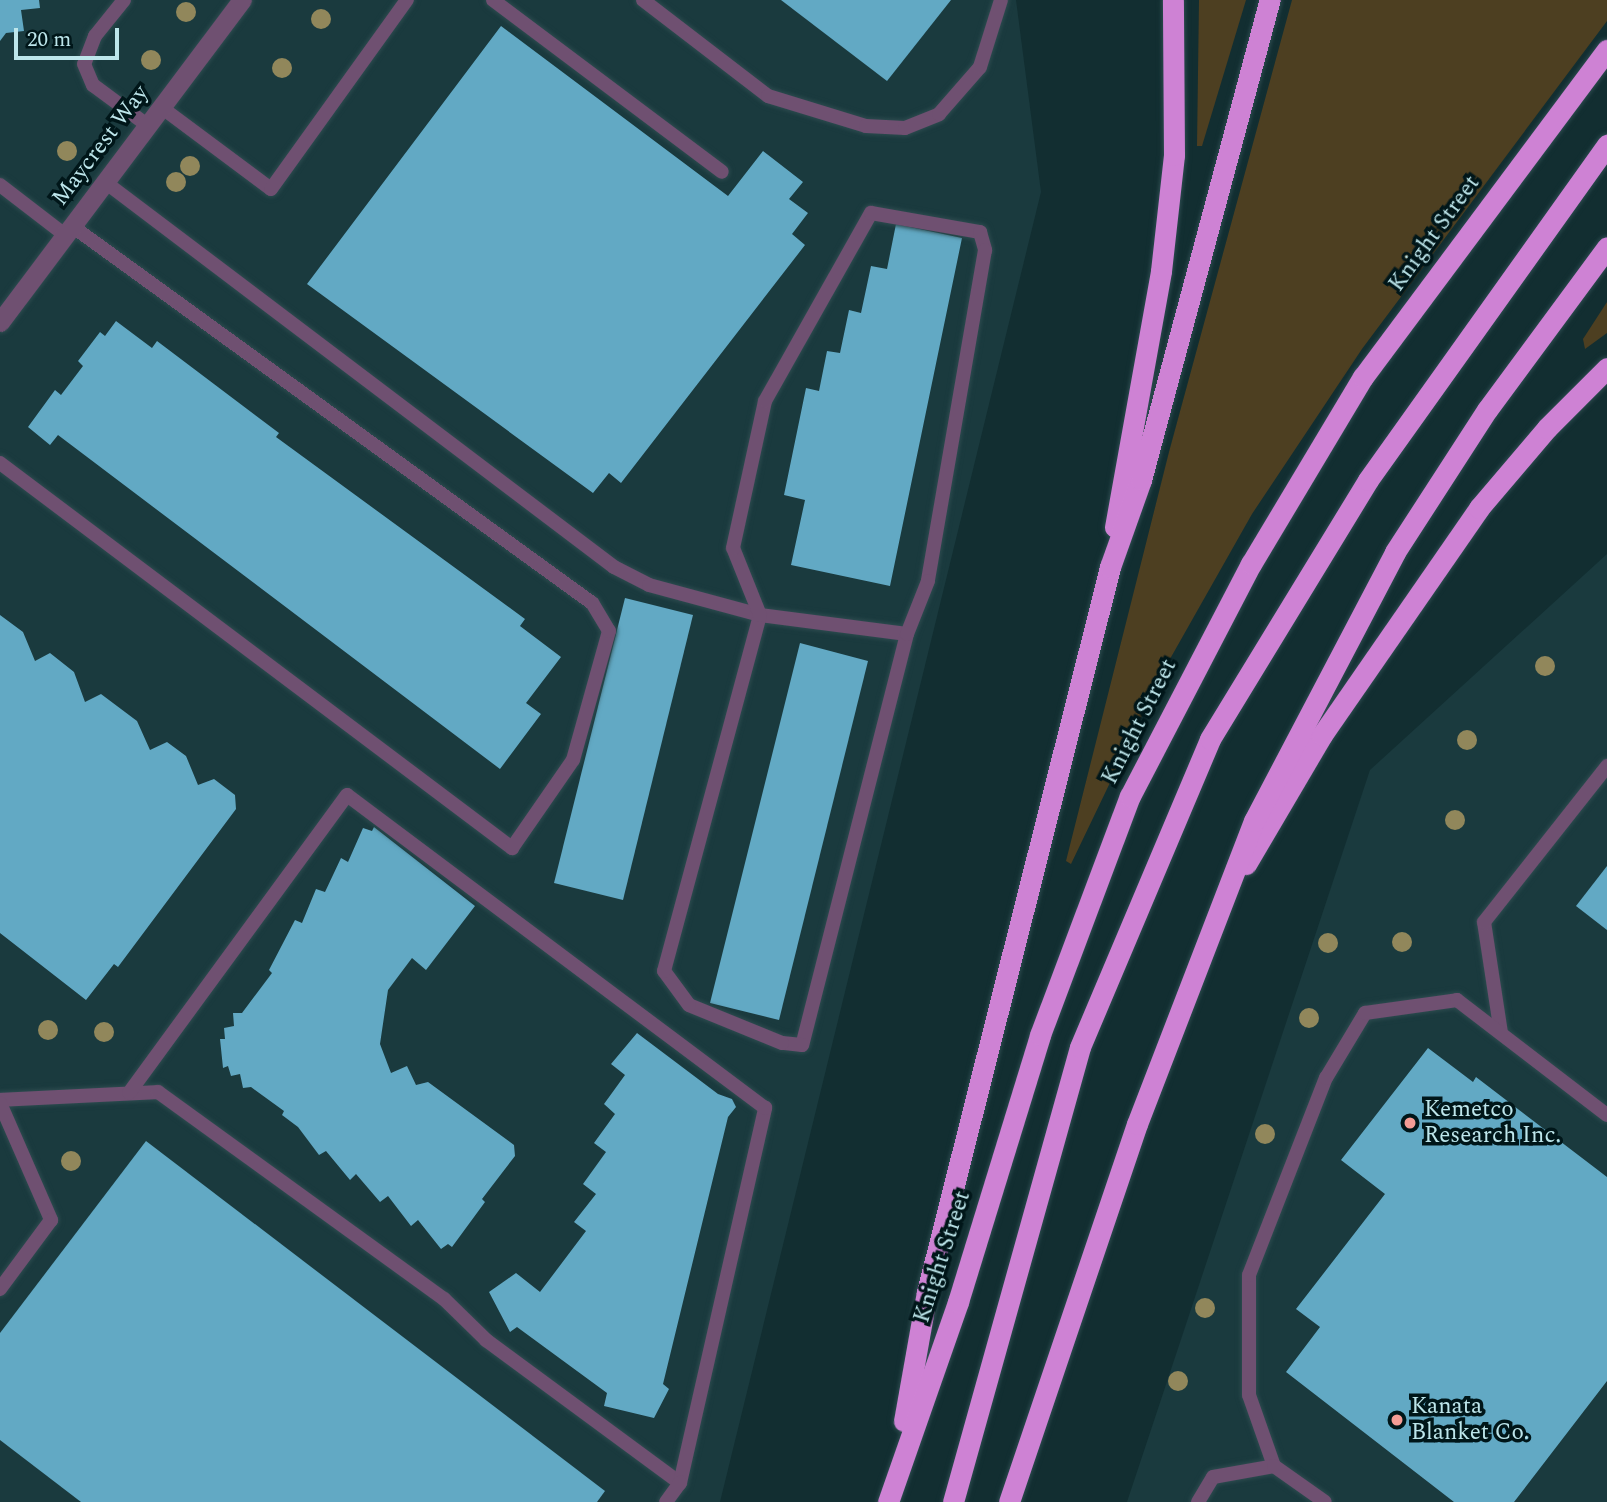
<!DOCTYPE html>
<style>
body{margin:0}
#map{position:relative;width:1607px;height:1502px;overflow:hidden;background:#122e31;font-family:Spectral,serif}
div>[style]{position:absolute}
[style*='--x']{left:calc(var(--x)*1px);top:calc(var(--y)*1px);width:calc(var(--w)*1px);rotate:calc(var(--a)*1deg)}
.built>*{inset:0;background:#1a3a3e}
.green>*{inset:0;background:#4d3f21}
.building>*{inset:0;background:#62a9c4}
.roads{filter:drop-shadow(0 0 2px #2d4b4f) drop-shadow(0 0 2px #2d4b4f)}
.service>*{height:14px;margin:-7px;padding:0 7px;transform-origin:7px;border-radius:7px;background:#6f5071}
.minor>*{height:19px;margin:-9.5px;padding:0 9.5px;transform-origin:9.5px;border-radius:9.5px;background:#6f5071}
.motorway>*{height:21px;margin:-10.5px;padding:0 10.5px;transform-origin:10.5px;border-radius:10.5px;background:#ce82d4}
.trees>*{width:20px;height:20px;margin:-10px;border-radius:50%;background:#91875b}
.dots>*{width:19px;height:19px;translate:-50% -50%;box-sizing:border-box;border:4px solid #001619;border-radius:50%}
span{translate:-50% -50%;white-space:nowrap;text-align:center;line-height:1.15;-webkit-text-stroke:7px #001619;paint-order:stroke}
.street-label{font-size:23px;color:#bde6eb}
.poi-label{font-size:23px;color:#bde6eb}
.left{translate:0 -50%;text-align:left}
.scale{position:absolute;left:14px;top:28px;width:105px;height:32px;box-sizing:border-box;border:4px solid #bde6eb;border-top:0;padding-left:9px;font-size:21px;line-height:24px;white-space:nowrap;color:#bde6eb;-webkit-text-stroke:5px #001619;paint-order:stroke}
</style>
<div id="map">
<div class="built">
<i style="clip-path:polygon(0 0,1016px 0,1041px 192px,720px 1502px,0 1502px)"></i>
<i style="clip-path:polygon(1607px 554px,1607px 1502px,1127px 1502px,1370px 770px)"></i>
</div>
<div class="green">
<i style="clip-path:polygon(1199px 0,1246px 0,1202px 146px,1197px 146px)"></i>
<i style="clip-path:polygon(1292px 0,1607px 0,1607px 21px,1362px 349px,1252px 514px,1166px 666px,1071px 864px,1066px 861px,1169px 452px)"></i>
<i style="clip-path:polygon(1607px 302px,1607px 333px,1585px 349px,1583px 339px)"></i>
</div>
<div class="building">
<i style="clip-path:polygon(0 0,39px 0,40px 8px,21px 10px,24px 31px,6px 33px,0 41px)"></i>
<i style="clip-path:polygon(781px 0,951px 0,887px 81px)"></i>
<i style="clip-path:polygon(501px 26px,728px 196px,763px 151px,803px 182px,789px 199px,808px 213px,792px 234px,805px 245px,621px 483px,609px 473px,593px 493px,307px 284px)"></i>
<i style="clip-path:polygon(896px 224px,962px 238px,890px 586px,791px 565px,805px 500px,784px 495px,806px 388px,819px 391px,827px 351px,840px 353px,849px 310px,861px 313px,871px 266px,887px 269px)"></i>
<i style="clip-path:polygon(116px 321px,152px 348px,157px 341px,279px 433px,276px 437px,525px 619px,520px 626px,561px 657px,526px 703px,541px 714px,500px 769px,58px 435px,50px 445px,28px 427px,55px 390px,61px 395px,83px 366px,78px 361px,100px 332px,105px 336px)"></i>
<i style="clip-path:polygon(625px 598px,693px 615px,623px 900px,554px 883px)"></i>
<i style="clip-path:polygon(0 615px,23px 632px,35px 661px,50px 653px,74px 672px,85px 702px,101px 694px,137px 721px,150px 750px,167px 742px,186px 756px,198px 785px,214px 779px,235px 795px,236px 809px,118px 967px,114px 964px,86px 1000px,0 933px)"></i>
<i style="clip-path:polygon(800px 643px,868px 661px,779px 1020px,710px 1003px)"></i>
<i style="clip-path:polygon(374px 827px,475px 906px,426px 970px,412px 958px,388px 990px,380px 1044px,391px 1073px,407px 1066px,416px 1085px,428px 1082px,514px 1145px,515px 1156px,482px 1199px,485px 1202px,452px 1247px,448px 1244px,441px 1249px,418px 1220px,411px 1226px,388px 1196px,380px 1202px,356px 1174px,350px 1180px,326px 1151px,319px 1155px,298px 1127px,282px 1115px,284px 1111px,251px 1087px,243px 1088px,240px 1074px,231px 1076px,228px 1066px,223px 1068px,220px 1039px,225px 1039px,224px 1028px,234px 1026px,233px 1013px,242px 1013px,272px 973px,269px 970px,295px 920px,302px 923px,316px 889px,325px 892px,341px 858px,348px 862px,363px 828px,372px 831px)"></i>
<i style="clip-path:polygon(1607px 866px,1607px 930px,1576px 906px)"></i>
<i style="clip-path:polygon(637px 1033px,718px 1094px,732px 1099px,736px 1107px,728px 1117px,663px 1384px,669px 1389px,654px 1418px,604px 1406px,607px 1393px,517px 1327px,510px 1332px,489px 1292px,516px 1273px,540px 1292px,586px 1231px,574px 1222px,596px 1194px,583px 1184px,606px 1152px,594px 1143px,615px 1114px,604px 1104px,625px 1075px,611px 1064px)"></i>
<i style="clip-path:polygon(1428px 1048px,1473px 1082px,1476px 1077px,1607px 1177px,1607px 1381px,1514px 1502px,1454px 1502px,1286px 1372px,1320px 1327px,1296px 1309px,1385px 1194px,1341px 1160px)"></i>
<i style="clip-path:polygon(146px 1141px,605px 1491px,597px 1502px,81px 1502px,0 1440px,0 1333px)"></i>
</div>
<div class="roads">
<div class="service">
<i style="--x:124;--y:0;--w:46;--a:128.9"></i>
<i style="--x:95;--y:36;--w:30;--a:111"></i>
<i style="--x:84;--y:64;--w:23;--a:67"></i>
<i style="--x:93;--y:85;--w:67;--a:36.5"></i>
<i style="--x:493;--y:0;--w:286;--a:36.9"></i>
<i style="--x:643;--y:0;--w:158;--a:37.5"></i>
<i style="--x:768;--y:96;--w:102;--a:17"></i>
<i style="--x:866;--y:126;--w:39;--a:3"></i>
<i style="--x:905;--y:128;--w:37;--a:-22"></i>
<i style="--x:939;--y:114;--w:62;--a:-48.9"></i>
<i style="--x:980;--y:67;--w:70;--a:-72.6"></i>
<i style="--x:161;--y:107;--w:137;--a:36.7"></i>
<i style="--x:271;--y:189;--w:233;--a:-54.3"></i>
<i style="--x:105;--y:182;--w:638;--a:37.1"></i>
<i style="--x:614;--y:567;--w:39;--a:27"></i>
<i style="--x:649;--y:585;--w:115;--a:15.1"></i>
<i style="--x:760;--y:615;--w:148;--a:7.4"></i>
<i style="--x:907;--y:634;--w:424;--a:104.3"></i>
<i style="--x:802;--y:1045;--w:20;--a:-174"></i>
<i style="--x:782;--y:1043;--w:100;--a:-157.8"></i>
<i style="--x:689;--y:1005;--w:42;--a:-126.3"></i>
<i style="--x:664;--y:971;--w:369;--a:-74.9"></i>
<i style="--x:760;--y:615;--w:72;--a:-111.9"></i>
<i style="--x:733;--y:548;--w:150;--a:-77.7"></i>
<i style="--x:765;--y:401;--w:216;--a:-60.6"></i>
<i style="--x:871;--y:213;--w:111;--a:9.9"></i>
<i style="--x:980;--y:232;--w:19;--a:74"></i>
<i style="--x:985;--y:250;--w:336;--a:99.8"></i>
<i style="--x:928;--y:581;--w:57;--a:111.6"></i>
<i style="--x:0;--y:185;--w:82;--a:37.6"></i>
<i style="--x:0;--y:463;--w:641;--a:36.94"></i>
<i style="--x:512;--y:848;--w:107;--a:-55.3"></i>
<i style="--x:573;--y:760;--w:134;--a:-74.4"></i>
<i style="--x:609;--y:631;--w:33;--a:-121"></i>
<i style="--x:592;--y:603;--w:642;--a:-144.06"></i>
<i style="--x:1501;--y:1033;--w:112;--a:-98.7"></i>
<i style="--x:1484;--y:922;--w:199;--a:-51.7"></i>
<i style="--x:0;--y:1100;--w:158;--a:-2.9"></i>
<i style="--x:158;--y:1092;--w:353;--a:35.9"></i>
<i style="--x:444;--y:1299;--w:59;--a:44.3"></i>
<i style="--x:486;--y:1340;--w:241;--a:36.4"></i>
<i style="--x:680;--y:1483;--w:385;--a:-77.2"></i>
<i style="--x:765;--y:1108;--w:522;--a:-143.17"></i>
<i style="--x:347;--y:795;--w:369;--a:126.2"></i>
<i style="--x:0;--y:1103;--w:128;--a:66.4"></i>
<i style="--x:51;--y:1220;--w:86;--a:126.5"></i>
<i style="--x:1274;--y:1466;--w:75;--a:-109.4"></i>
<i style="--x:1249;--y:1395;--w:120;--a:-90"></i>
<i style="--x:1249;--y:1275;--w:212;--a:-68.7"></i>
<i style="--x:1326;--y:1078;--w:76;--a:-59"></i>
<i style="--x:1365;--y:1013;--w:93;--a:-8"></i>
<i style="--x:1457;--y:1000;--w:189;--a:37.5"></i>
<i style="--x:666;--y:1502;--w:24;--a:-54"></i>
<i style="--x:1198;--y:1502;--w:29;--a:-59"></i>
<i style="--x:1213;--y:1477;--w:62;--a:-10.2"></i>
<i style="--x:1274;--y:1466;--w:62;--a:35.2"></i>
</div>
<div class="minor">
<i style="--x:0;--y:322;--w:403;--a:-53.1"></i>
</div>
<div class="motorway">
<i style="--x:1115;--y:527;--w:260;--a:-79.8"></i>
<i style="--x:1161;--y:271;--w:117;--a:-83.6"></i>
<i style="--x:1174;--y:155;--w:155;--a:-90.4"></i>
<i style="--x:1246;--y:864;--w:150;--a:-59.5"></i>
<i style="--x:1322;--y:735;--w:276;--a:-55.3"></i>
<i style="--x:1479;--y:508;--w:105;--a:-49.6"></i>
<i style="--x:1547;--y:428;--w:85;--a:-45"></i>
<i style="--x:904;--y:1421;--w:131;--a:-79.9"></i>
<i style="--x:927;--y:1292;--w:748;--a:-75.83"></i>
<i style="--x:1110;--y:567;--w:92;--a:-70.4"></i>
<i style="--x:1141;--y:480;--w:497;--a:-75"></i>
<i style="--x:888;--y:1502;--w:212;--a:-70.7"></i>
<i style="--x:958;--y:1302;--w:279;--a:-72.9"></i>
<i style="--x:1040;--y:1035;--w:255;--a:-69.4"></i>
<i style="--x:1130;--y:796;--w:262;--a:-62.5"></i>
<i style="--x:1251;--y:564;--w:218;--a:-59.1"></i>
<i style="--x:1363;--y:377;--w:408;--a:-53.3"></i>
<i style="--x:953;--y:1502;--w:472;--a:-74.4"></i>
<i style="--x:1080;--y:1047;--w:334;--a:-67.1"></i>
<i style="--x:1210;--y:739;--w:303;--a:-58.6"></i>
<i style="--x:1368;--y:480;--w:412;--a:-54.5"></i>
<i style="--x:1009;--y:1502;--w:399;--a:-71.3"></i>
<i style="--x:1137;--y:1124;--w:325;--a:-68.9"></i>
<i style="--x:1254;--y:821;--w:304;--a:-62.3"></i>
<i style="--x:1395;--y:552;--w:169;--a:-57.1"></i>
<i style="--x:1487;--y:410;--w:202;--a:-53.6"></i>
</div>
</div>
<div class="trees">
<i style="left:186px;top:12px"></i>
<i style="left:321px;top:19px"></i>
<i style="left:151px;top:60px"></i>
<i style="left:282px;top:68px"></i>
<i style="left:67px;top:151px"></i>
<i style="left:190px;top:166px"></i>
<i style="left:176px;top:182px"></i>
<i style="left:1545px;top:666px"></i>
<i style="left:1467px;top:740px"></i>
<i style="left:1455px;top:820px"></i>
<i style="left:1402px;top:942px"></i>
<i style="left:1328px;top:943px"></i>
<i style="left:1309px;top:1018px"></i>
<i style="left:48px;top:1030px"></i>
<i style="left:104px;top:1032px"></i>
<i style="left:1265px;top:1134px"></i>
<i style="left:71px;top:1161px"></i>
<i style="left:1205px;top:1308px"></i>
<i style="left:1178px;top:1381px"></i>
</div>
<div class="dots">
<i style="left:1410px;top:1123px;background:#f59c95"></i>
<i style="left:1397px;top:1420px;background:#f59c95"></i>
</div>
<div class="street-label">
<span style="left:101px;top:146px;rotate:-53deg">Maycrest Way</span>
<span style="left:1435px;top:234px;rotate:-54deg">Knight Street</span>
<span style="left:1140px;top:722px;rotate:-63deg">Knight Street</span>
<span style="left:943px;top:1257px;rotate:-72deg">Knight Street</span>
</div>
<div class="poi-label">
<span class="left" style="left:1424px;top:1123px">Kemetco<br>Research Inc.</span>
<span class="left" style="left:1411px;top:1420px">Kanata<br>Blanket Co.</span>
</div>
<div class="scale">20 m</div>
</div>
